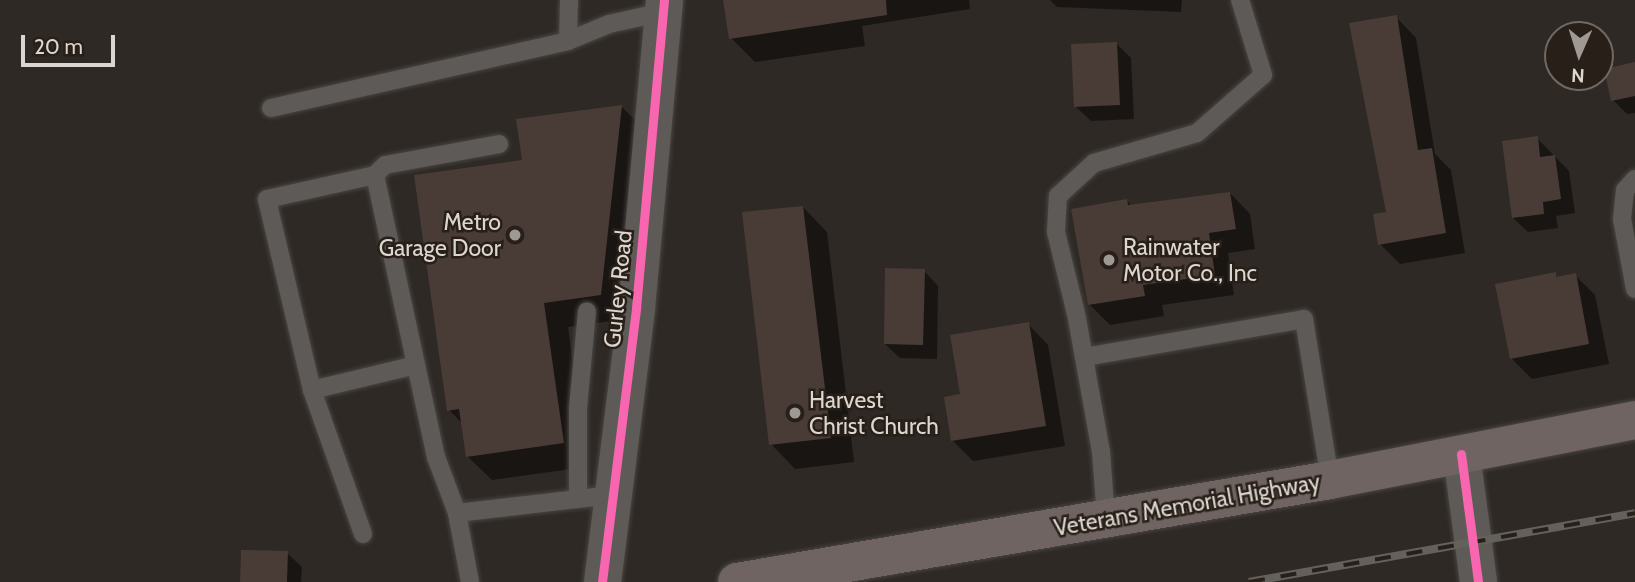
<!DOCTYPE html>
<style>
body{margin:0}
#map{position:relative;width:1635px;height:582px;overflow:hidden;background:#2e2925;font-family:Cabin,sans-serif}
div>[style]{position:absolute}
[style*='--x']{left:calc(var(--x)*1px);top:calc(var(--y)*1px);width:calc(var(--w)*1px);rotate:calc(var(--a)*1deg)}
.shadow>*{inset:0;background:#0007}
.building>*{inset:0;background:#493c36}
.roads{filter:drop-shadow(0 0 2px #494541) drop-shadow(0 0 2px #494541)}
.lane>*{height:18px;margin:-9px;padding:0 9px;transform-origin:9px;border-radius:9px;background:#5e5a57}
.street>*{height:37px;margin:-18.5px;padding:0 18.5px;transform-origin:18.5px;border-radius:18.5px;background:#5e5a57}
.primary>*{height:38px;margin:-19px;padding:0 19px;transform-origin:19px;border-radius:19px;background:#6f6461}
.rail>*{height:8px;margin-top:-4px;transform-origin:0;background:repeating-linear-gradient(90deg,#281f18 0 16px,#64605c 0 32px);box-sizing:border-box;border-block:2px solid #64605c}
.cycleway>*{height:9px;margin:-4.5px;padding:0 4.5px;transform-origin:4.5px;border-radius:4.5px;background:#f766af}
.dots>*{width:19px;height:19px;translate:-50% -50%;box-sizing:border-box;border:4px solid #281f18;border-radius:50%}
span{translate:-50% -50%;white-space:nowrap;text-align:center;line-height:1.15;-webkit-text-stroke:5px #281f18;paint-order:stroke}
.poi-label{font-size:23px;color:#dcd6d1}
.right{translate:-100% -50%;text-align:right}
.left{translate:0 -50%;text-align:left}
.street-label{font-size:23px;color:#dcd6d1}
.north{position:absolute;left:1544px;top:21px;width:70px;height:70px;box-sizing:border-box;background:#281f18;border:2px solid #706862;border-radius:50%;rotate:183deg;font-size:19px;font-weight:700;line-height:28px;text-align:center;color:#dcd6d1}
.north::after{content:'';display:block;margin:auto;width:24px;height:32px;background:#9f9995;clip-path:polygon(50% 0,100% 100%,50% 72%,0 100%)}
.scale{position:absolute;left:21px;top:35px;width:94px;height:32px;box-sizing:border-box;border:4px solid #dcd6d1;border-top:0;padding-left:9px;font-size:21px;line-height:24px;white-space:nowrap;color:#dcd6d1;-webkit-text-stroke:5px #281f18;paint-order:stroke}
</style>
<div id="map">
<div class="shadow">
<i style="clip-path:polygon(725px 0,969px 0,970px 9px,862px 26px,865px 46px,755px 62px,731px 38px)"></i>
<i style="clip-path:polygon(1050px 0,1182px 0,1181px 12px,1057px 7px)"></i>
<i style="clip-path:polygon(1396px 17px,1416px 38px,1435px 154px,1451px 170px,1465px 253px,1400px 264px,1380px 244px,1388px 214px)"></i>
<i style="clip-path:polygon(1117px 44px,1131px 58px,1134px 119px,1091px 121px,1076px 107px)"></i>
<i style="clip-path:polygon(1635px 64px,1635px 113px,1627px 114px,1613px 100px)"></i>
<i style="clip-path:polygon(622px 107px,646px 131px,625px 319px,568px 327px,587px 467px,492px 480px,467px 456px,463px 424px,449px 410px)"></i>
<i style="clip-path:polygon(1537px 138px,1569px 171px,1575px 213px,1556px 216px,1558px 228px,1528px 232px,1513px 218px)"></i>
<i style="clip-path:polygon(1230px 193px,1250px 214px,1255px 249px,1228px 253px,1234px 295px,1162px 305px,1164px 316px,1110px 325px,1090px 305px,1127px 201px,1132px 206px)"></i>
<i style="clip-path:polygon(803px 207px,827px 232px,854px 462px,795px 469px,771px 444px)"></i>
<i style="clip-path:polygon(924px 271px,938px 286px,937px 359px,900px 358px,885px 344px)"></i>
<i style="clip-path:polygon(1575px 275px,1595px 295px,1609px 364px,1532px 379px,1511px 358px)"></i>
<i style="clip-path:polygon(1028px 324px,1048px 345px,1065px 446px,973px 461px,953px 441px,962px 395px)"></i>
<i style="clip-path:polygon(287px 553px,302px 567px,301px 582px,242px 582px)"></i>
</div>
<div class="building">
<i style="clip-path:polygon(723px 0,886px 0,887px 15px,729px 39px)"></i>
<i style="clip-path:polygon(1397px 15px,1418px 150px,1432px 148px,1446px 233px,1378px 245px,1373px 214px,1386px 212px,1349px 23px)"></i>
<i style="clip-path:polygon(1117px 42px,1120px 105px,1074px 107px,1071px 44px)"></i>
<i style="clip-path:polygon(1635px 62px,1635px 96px,1611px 101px,1604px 69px)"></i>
<i style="clip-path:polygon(622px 105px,601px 295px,544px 303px,564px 443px,466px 457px,459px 409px,447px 411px,414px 175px,522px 160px,516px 119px)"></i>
<i style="clip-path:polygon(1538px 136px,1540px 157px,1555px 155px,1561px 199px,1543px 202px,1544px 214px,1512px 218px,1502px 141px)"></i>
<i style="clip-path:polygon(1230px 192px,1236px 229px,1209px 233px,1215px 275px,1143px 285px,1145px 296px,1088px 305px,1071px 209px,1127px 199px,1128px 205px)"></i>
<i style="clip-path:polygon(803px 206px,831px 438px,769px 445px,742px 212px)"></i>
<i style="clip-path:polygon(885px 268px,925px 269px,923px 345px,884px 344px)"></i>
<i style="clip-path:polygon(1556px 272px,1556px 277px,1576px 273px,1589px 344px,1510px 359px,1495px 284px)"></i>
<i style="clip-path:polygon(1029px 322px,1046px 426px,951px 441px,944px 397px,960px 394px,950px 335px)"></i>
<i style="clip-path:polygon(241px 550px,288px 551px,287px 582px,240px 582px)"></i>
</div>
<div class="roads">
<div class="lane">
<i style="--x:569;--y:0;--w:41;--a:91.4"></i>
<i style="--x:568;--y:41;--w:44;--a:-22.5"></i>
<i style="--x:609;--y:24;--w:55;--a:-12.5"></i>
<i style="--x:271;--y:108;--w:304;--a:-12.7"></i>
<i style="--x:375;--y:175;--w:14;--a:-45"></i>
<i style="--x:385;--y:165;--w:116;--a:-10.4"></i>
<i style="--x:1635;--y:179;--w:15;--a:132"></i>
<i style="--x:1625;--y:190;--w:29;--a:96"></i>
<i style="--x:1622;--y:219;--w:71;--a:79.5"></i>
<i style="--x:1084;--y:357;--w:223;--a:-9.8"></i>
<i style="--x:1304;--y:319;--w:163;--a:80.8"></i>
<i style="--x:312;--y:390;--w:107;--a:-13.5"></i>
<i style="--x:578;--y:499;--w:91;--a:-90"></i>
<i style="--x:578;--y:408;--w:97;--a:-84.7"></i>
<i style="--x:1106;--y:518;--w:66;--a:-94.3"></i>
<i style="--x:1101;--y:452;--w:136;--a:-100.2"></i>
<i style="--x:1077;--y:318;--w:89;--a:-103.7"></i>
<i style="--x:1056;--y:232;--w:36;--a:-87"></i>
<i style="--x:1058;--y:196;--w:49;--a:-42.5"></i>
<i style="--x:1094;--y:163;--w:107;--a:-16.2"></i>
<i style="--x:1197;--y:133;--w:88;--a:-41.3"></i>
<i style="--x:1263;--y:75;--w:78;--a:-107"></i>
<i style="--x:363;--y:534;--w:153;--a:-109.5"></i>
<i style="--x:312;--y:390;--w:196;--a:-103.3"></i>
<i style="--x:267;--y:199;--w:111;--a:-12.5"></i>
<i style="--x:375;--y:175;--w:289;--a:77.8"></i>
<i style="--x:436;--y:457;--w:60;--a:69.4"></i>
<i style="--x:470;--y:582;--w:70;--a:-100.7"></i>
<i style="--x:457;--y:513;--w:157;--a:-6.6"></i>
</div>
<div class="street">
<i style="--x:1461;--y:454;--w:129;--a:82.4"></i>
<i style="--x:602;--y:582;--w:276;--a:-82.9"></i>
<i style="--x:636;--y:308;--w:309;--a:-84.8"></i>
</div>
<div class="primary">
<i style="--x:737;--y:582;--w:602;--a:-9.76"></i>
<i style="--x:1330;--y:480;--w:311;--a:-11.1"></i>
</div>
</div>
<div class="rail">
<i style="--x:1249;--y:582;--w:392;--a:-10.1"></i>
</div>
<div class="cycleway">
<i style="--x:1461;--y:454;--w:129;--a:82.4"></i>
<i style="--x:602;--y:582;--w:276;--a:-82.9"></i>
<i style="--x:636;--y:308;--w:309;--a:-84.8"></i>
</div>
<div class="dots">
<i style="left:515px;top:235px;background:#9f9995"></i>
<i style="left:1109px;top:260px;background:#9f9995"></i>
<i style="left:795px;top:413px;background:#9f9995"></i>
</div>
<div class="poi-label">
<span class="right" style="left:501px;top:235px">Metro<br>Garage Door</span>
<span class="left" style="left:1123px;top:260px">Rainwater<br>Motor Co., Inc</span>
<span class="left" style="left:809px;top:413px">Harvest<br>Christ Church</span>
</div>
<div class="street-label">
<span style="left:618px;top:289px;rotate:-84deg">Gurley Road</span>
<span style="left:1187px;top:505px;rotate:-10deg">Veterans Memorial Highway</span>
</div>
<div class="north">N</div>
<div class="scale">20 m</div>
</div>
